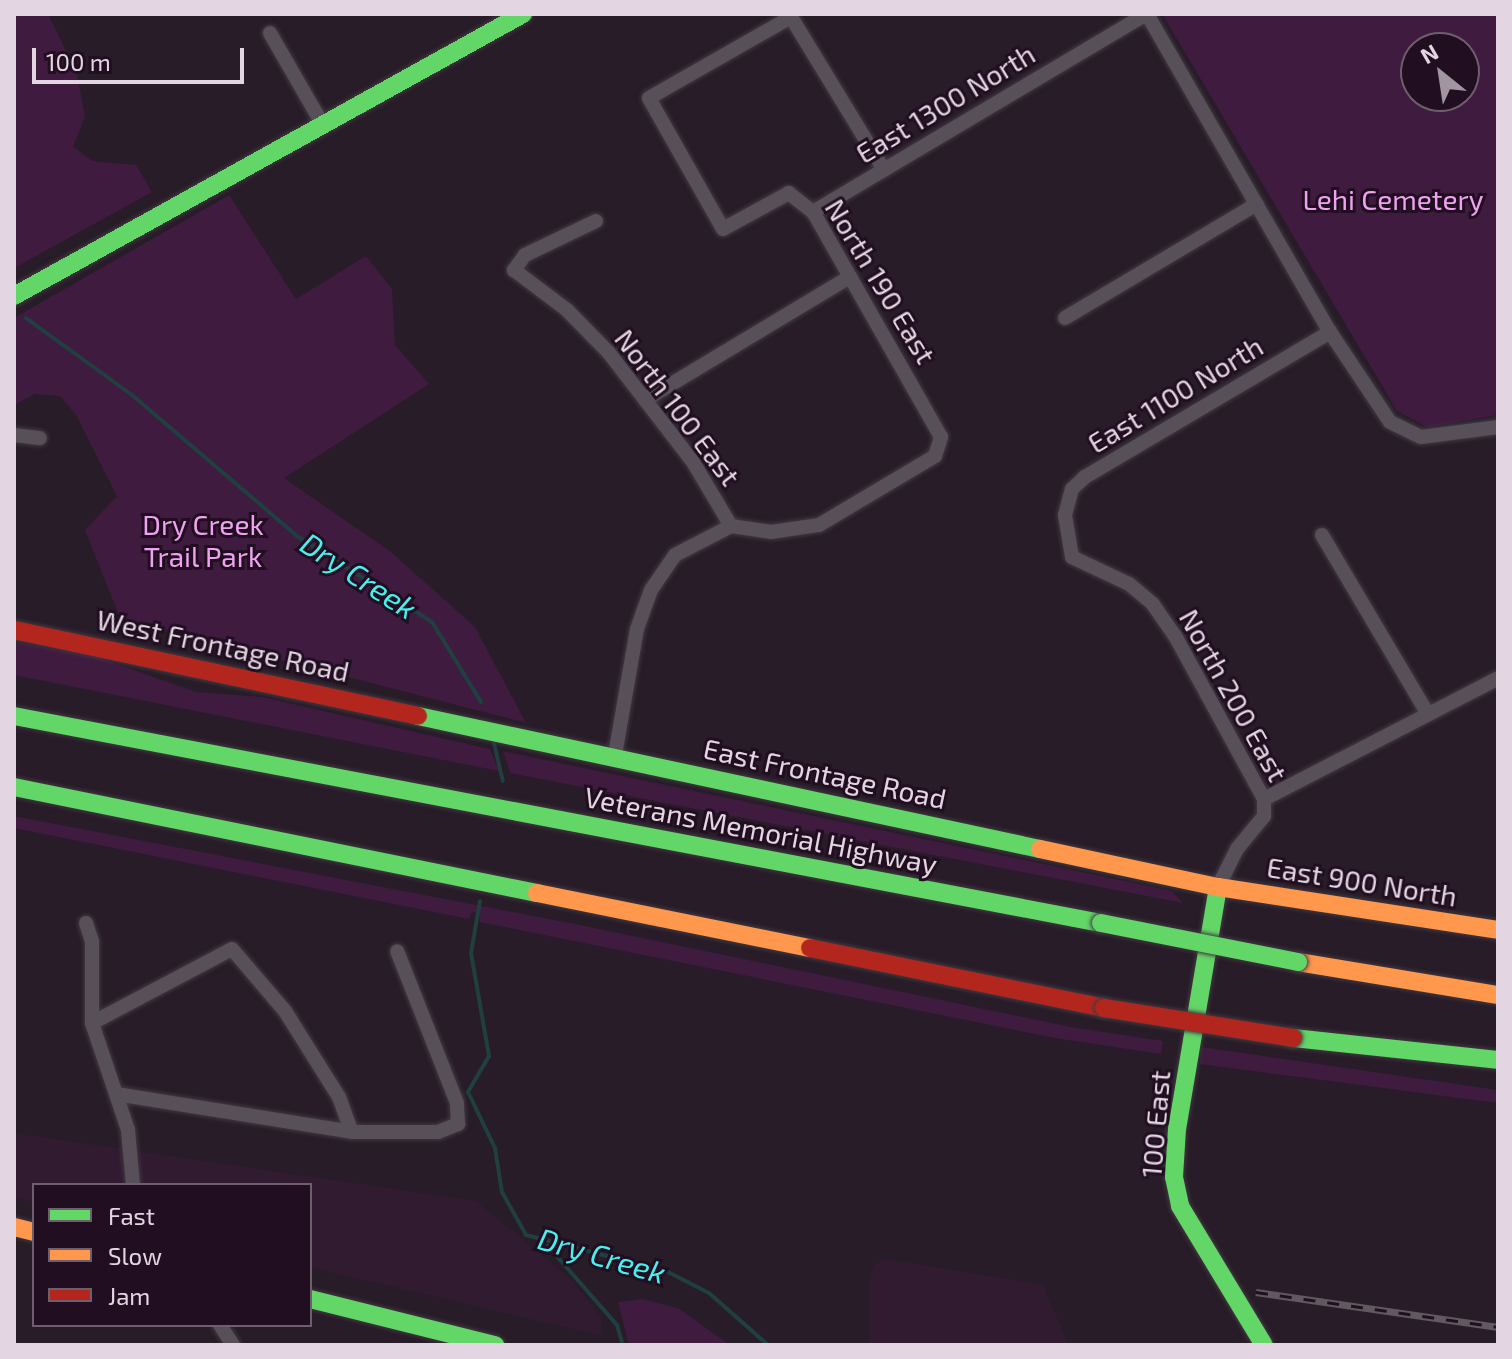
<!DOCTYPE html>
<style>
body{margin:0}
#map{position:relative;width:1512px;height:1359px;overflow:hidden;background:#271c27;font-family:"Exo 2",sans-serif}
div>[style]{position:absolute}
[style*='--x']{left:calc(var(--x)*1px);top:calc(var(--y)*1px);width:calc(var(--w)*1px);rotate:calc(var(--a)*1deg)}
.built>*{inset:0;background:#311b31}
.green>*{inset:0;background:#3f1b40}
.stream>*{height:4px;margin:-2px;padding:0 2px;transform-origin:2px;border-radius:2px;background:#203f40}
.roads{filter:drop-shadow(0 0 2px #413941) drop-shadow(0 0 2px #413941)}
.street>*{height:14px;margin:-7px;padding:0 7px;transform-origin:7px;border-radius:7px;background:#585058}
.fast>*{height:18px;margin:-9px;padding:0 9px;transform-origin:9px;border-radius:9px;background:#63d668}
.slow>*{height:18px;margin:-9px;padding:0 9px;transform-origin:9px;border-radius:9px;background:#ff974d}
.jam>*{height:18px;margin:-9px;padding:0 9px;transform-origin:9px;border-radius:9px;background:#b3261e}
.rail>*{height:7px;margin-top:-3.5px;transform-origin:0;background:repeating-linear-gradient(90deg,#210f21 0 12px,#605960 0 24px);box-sizing:border-box;border-block:2px solid #605960}
.bridges{filter:drop-shadow(0 0 2px #413941) drop-shadow(0 0 2px #413941)}
.fast-bridge>*{height:18px;margin:-9px;padding:0 9px;transform-origin:9px;border-radius:9px;background:#63d668}
.jam-bridge>*{height:18px;margin:-9px;padding:0 9px;transform-origin:9px;border-radius:9px;background:#b3261e}
span{translate:-50% -50%;white-space:nowrap;text-align:center;line-height:1.15;-webkit-text-stroke:6px #210f21;paint-order:stroke}
.street-label{font-size:28px;color:#e3d6e2}
.park-label{font-size:28px;color:#efa2f0}
.water-label{font-size:30px;color:#46f1ef;font-style:italic}
.frame{position:absolute;inset:0;border:16px solid #e3d6e2;pointer-events:none}
.legend{position:absolute;left:32px;top:1183px;width:280px;height:144px;box-sizing:border-box;background:#210f21;border:2px solid #6f5f6e;margin:0;padding:10px 14px;list-style:none;font-size:24px;color:#e3d6e2}
.legend li{display:flex;align-items:center;gap:16px;height:40px}
.legend b{width:40px;border:2px solid #6f5f6e}
.north{position:absolute;left:1400px;top:32px;width:80px;height:80px;box-sizing:border-box;background:#210f21;border:2px solid #6f5f6e;border-radius:50%;rotate:330deg;font-size:22px;font-weight:700;line-height:32px;text-align:center;color:#e3d6e2}
.north::after{content:'';display:block;margin:auto;width:28px;height:36px;background:#a195a1;clip-path:polygon(50% 0,100% 100%,50% 72%,0 100%)}
.scale{position:absolute;left:32px;top:48px;width:212px;height:36px;box-sizing:border-box;border:4px solid #e3d6e2;border-top:0;padding-left:10px;font-size:24px;line-height:28px;white-space:nowrap;color:#e3d6e2;-webkit-text-stroke:6px #210f21;paint-order:stroke}
</style>
<div id="map">
<div class="built">
<i style="clip-path:polygon(14px 1133px,476px 1201px,572px 1280px,601px 1317px,602px 1336px,310px 1267px,310px 1185px,34px 1185px,34px 1202px,14px 1197px)"></i>
<i style="clip-path:polygon(884px 1259px,1042px 1284px,1069px 1345px,869px 1345px,869px 1279px,874px 1265px)"></i>
</div>
<div class="green">
<i style="clip-path:polygon(14px 14px,48px 14px,77px 73px,85px 117px,73px 146px,92px 161px,136px 165px,152px 192px,14px 268px)"></i>
<i style="clip-path:polygon(evenodd,1162px 14px,1498px 14px,1498px 415px,1427px 427px,1397px 411px,1162px 14px,1464px 48px,1464px 96px,1416px 96px,1416px 48px,1464px 48px)"></i>
<i style="clip-path:polygon(229px 195px,296px 299px,366px 256px,392px 289px,395px 345px,429px 384px,284px 478px,391px 552px,475px 627px,526px 723px,120px 618px,85px 530px,117px 496px,76px 415px,60px 396px,35px 394px,14px 405px,14px 318px)"></i>
<i style="clip-path:polygon(14px 642px,97px 657px,196px 692px,262px 697px,490px 749px,499px 771px,14px 675px)"></i>
<i style="clip-path:polygon(503px 751px,1172px 891px,1183px 903px,510px 773px)"></i>
<i style="clip-path:polygon(14px 816px,575px 924px,1071px 1027px,1163px 1041px,1161px 1054px,1055px 1038px,480px 922px,479px 914px,472px 912px,469px 919px,14px 828px)"></i>
<i style="clip-path:polygon(1201px 1047px,1498px 1090px,1498px 1103px,1200px 1064px)"></i>
<i style="clip-path:polygon(642px 1299px,678px 1308px,730px 1345px,629px 1345px,618px 1302px)"></i>
</div>
<div class="stream">
<i style="--x:26;--y:318;--w:131;--a:36"></i>
<i style="--x:132;--y:395;--w:217;--a:40.5"></i>
<i style="--x:297;--y:536;--w:160;--a:32.5"></i>
<i style="--x:432;--y:622;--w:94;--a:58.5"></i>
<i style="--x:494;--y:743;--w:39;--a:77"></i>
<i style="--x:480;--y:901;--w:53;--a:99.8"></i>
<i style="--x:471;--y:953;--w:105;--a:80.1"></i>
<i style="--x:489;--y:1056;--w:42;--a:120.3"></i>
<i style="--x:468;--y:1092;--w:62;--a:64.3"></i>
<i style="--x:495;--y:1148;--w:45;--a:81"></i>
<i style="--x:502;--y:1192;--w:49;--a:60.8"></i>
<i style="--x:526;--y:1235;--w:147;--a:14.6"></i>
<i style="--x:668;--y:1272;--w:46;--a:27.1"></i>
<i style="--x:709;--y:1293;--w:79;--a:41.4"></i>
<i style="--x:548;--y:1246;--w:105;--a:48.9"></i>
<i style="--x:617;--y:1325;--w:18;--a:74"></i>
</div>
<div class="roads">
<div class="street">
<i style="--x:1147;--y:14;--w:367;--a:60.1"></i>
<i style="--x:1330;--y:332;--w:108;--a:56.3"></i>
<i style="--x:1390;--y:422;--w:34;--a:26"></i>
<i style="--x:1421;--y:437;--w:78;--a:-7.4"></i>
<i style="--x:270;--y:33;--w:108;--a:60.1"></i>
<i style="--x:813;--y:212;--w:387;--a:-30.7"></i>
<i style="--x:596;--y:221;--w:79;--a:154.4"></i>
<i style="--x:525;--y:255;--w:19;--a:126"></i>
<i style="--x:514;--y:270;--w:66;--a:37"></i>
<i style="--x:567;--y:310;--w:60;--a:45.7"></i>
<i style="--x:609;--y:353;--w:138;--a:52.4"></i>
<i style="--x:693;--y:462;--w:74;--a:59.3"></i>
<i style="--x:1065;--y:318;--w:223;--a:-30.7"></i>
<i style="--x:645;--y:400;--w:239;--a:-31"></i>
<i style="--x:14;--y:435;--w:26;--a:7"></i>
<i style="--x:1322;--y:535;--w:208;--a:59.4"></i>
<i style="--x:615;--y:755;--w:128;--a:-80.1"></i>
<i style="--x:637;--y:629;--w:41;--a:-70.3"></i>
<i style="--x:651;--y:590;--w:42;--a:-55.6"></i>
<i style="--x:675;--y:555;--w:63;--a:-27.4"></i>
<i style="--x:731;--y:526;--w:40;--a:8.5"></i>
<i style="--x:771;--y:532;--w:49;--a:-8.3"></i>
<i style="--x:819;--y:525;--w:135;--a:-30.7"></i>
<i style="--x:935;--y:456;--w:20;--a:-72"></i>
<i style="--x:941;--y:437;--w:259;--a:-119.6"></i>
<i style="--x:813;--y:212;--w:31;--a:-142"></i>
<i style="--x:789;--y:193;--w:75;--a:151.4"></i>
<i style="--x:723;--y:229;--w:150;--a:-119.5"></i>
<i style="--x:649;--y:98;--w:163;--a:-29.7"></i>
<i style="--x:791;--y:17;--w:179;--a:58.7"></i>
<i style="--x:1264;--y:799;--w:263;--a:-27.3"></i>
<i style="--x:1218;--y:887;--w:42;--a:-63.4"></i>
<i style="--x:1237;--y:849;--w:43;--a:-50.7"></i>
<i style="--x:1264;--y:816;--w:17;--a:-90"></i>
<i style="--x:1264;--y:799;--w:186;--a:-118.6"></i>
<i style="--x:1175;--y:636;--w:39;--a:-125"></i>
<i style="--x:1153;--y:604;--w:31;--a:-140"></i>
<i style="--x:1129;--y:584;--w:63;--a:-154.7"></i>
<i style="--x:1072;--y:557;--w:43;--a:-99.5"></i>
<i style="--x:1065;--y:515;--w:27;--a:-75"></i>
<i style="--x:1072;--y:489;--w:18;--a:-43"></i>
<i style="--x:1085;--y:477;--w:285;--a:-30.6"></i>
<i style="--x:86;--y:923;--w:19;--a:72"></i>
<i style="--x:92;--y:941;--w:82;--a:90"></i>
<i style="--x:92;--y:1023;--w:113;--a:71.4"></i>
<i style="--x:128;--y:1130;--w:55;--a:84.8"></i>
<i style="--x:92;--y:1023;--w:158;--a:-27.9"></i>
<i style="--x:232;--y:949;--w:82;--a:49.5"></i>
<i style="--x:285;--y:1011;--w:102;--a:57.9"></i>
<i style="--x:339;--y:1097;--w:37;--a:70"></i>
<i style="--x:116;--y:1094;--w:239;--a:9.1"></i>
<i style="--x:352;--y:1132;--w:86;--a:0"></i>
<i style="--x:438;--y:1132;--w:22;--a:-22"></i>
<i style="--x:458;--y:1124;--w:21;--a:-93"></i>
<i style="--x:457;--y:1103;--w:163;--a:-111.5"></i>
<i style="--x:220;--y:1325;--w:24;--a:57"></i>
</div>
<div class="fast">
<i style="--x:14;--y:296;--w:582;--a:-28.99"></i>
<i style="--x:14;--y:716;--w:1107;--a:10.78"></i>
<i style="--x:418;--y:716;--w:636;--a:12.07"></i>
<i style="--x:14;--y:787;--w:534;--a:11.46"></i>
<i style="--x:1218;--y:887;--w:245;--a:99.6"></i>
<i style="--x:1177;--y:1129;--w:48;--a:93.6"></i>
<i style="--x:1174;--y:1177;--w:30;--a:78"></i>
<i style="--x:1180;--y:1206;--w:162;--a:58.9"></i>
<i style="--x:1293;--y:1038;--w:206;--a:6.1"></i>
<i style="--x:310;--y:1299;--w:191;--a:14"></i>
</div>
<div class="slow">
<i style="--x:1040;--y:849;--w:182;--a:12.1"></i>
<i style="--x:1218;--y:887;--w:283;--a:8.7"></i>
<i style="--x:537;--y:893;--w:278;--a:11.4"></i>
<i style="--x:1298;--y:962;--w:203;--a:9.4"></i>
<i style="--x:14;--y:1227;--w:21;--a:14"></i>
</div>
<div class="jam">
<i style="--x:14;--y:630;--w:413;--a:12"></i>
<i style="--x:810;--y:948;--w:300;--a:11.5"></i>
</div>
</div>
<div class="rail">
<i style="--x:1256;--y:1292;--w:245;--a:8.2"></i>
</div>
<div class="bridges">
<div class="fast-bridge">
<i style="--x:1101;--y:923;--w:201;--a:11.2"></i>
</div>
<div class="jam-bridge">
<i style="--x:1104;--y:1008;--w:191;--a:9"></i>
</div>
</div>
<div class="street-label">
<span style="left:945px;top:103px;rotate:-31deg">East 1300 North</span>
<span style="left:881px;top:281px;rotate:59deg">North 190 East</span>
<span style="left:1175px;top:394px;rotate:-31deg">East 1100 North</span>
<span style="left:678px;top:407px;rotate:53deg">North 100 East</span>
<span style="left:223px;top:645px;rotate:12deg">West Frontage Road</span>
<span style="left:1234px;top:695px;rotate:61deg">North 200 East</span>
<span style="left:825px;top:773px;rotate:12deg">East Frontage Road</span>
<span style="left:761px;top:830px;rotate:11deg">Veterans Memorial Highway</span>
<span style="left:1362px;top:881px;rotate:9deg">East 900 North</span>
<span style="left:1155px;top:1124px;rotate:-85deg">100 East</span>
</div>
<div class="park-label">
<span style="left:1393px;top:199px">Lehi Cemetery</span>
<span style="left:203px;top:540px">Dry Creek<br>Trail Park</span>
</div>
<div class="water-label">
<span style="left:359px;top:575px;rotate:33deg">Dry Creek</span>
<span style="left:602px;top:1255px;rotate:16deg">Dry Creek</span>
</div>
<div class="frame"></div>
<ul class="legend">
<li><b style="height:10px;background:#63d668"></b>Fast</li>
<li><b style="height:10px;background:#ff974d"></b>Slow</li>
<li><b style="height:10px;background:#b3261e"></b>Jam</li>
</ul>
<div class="north">N</div>
<div class="scale">100 m</div>
</div>
